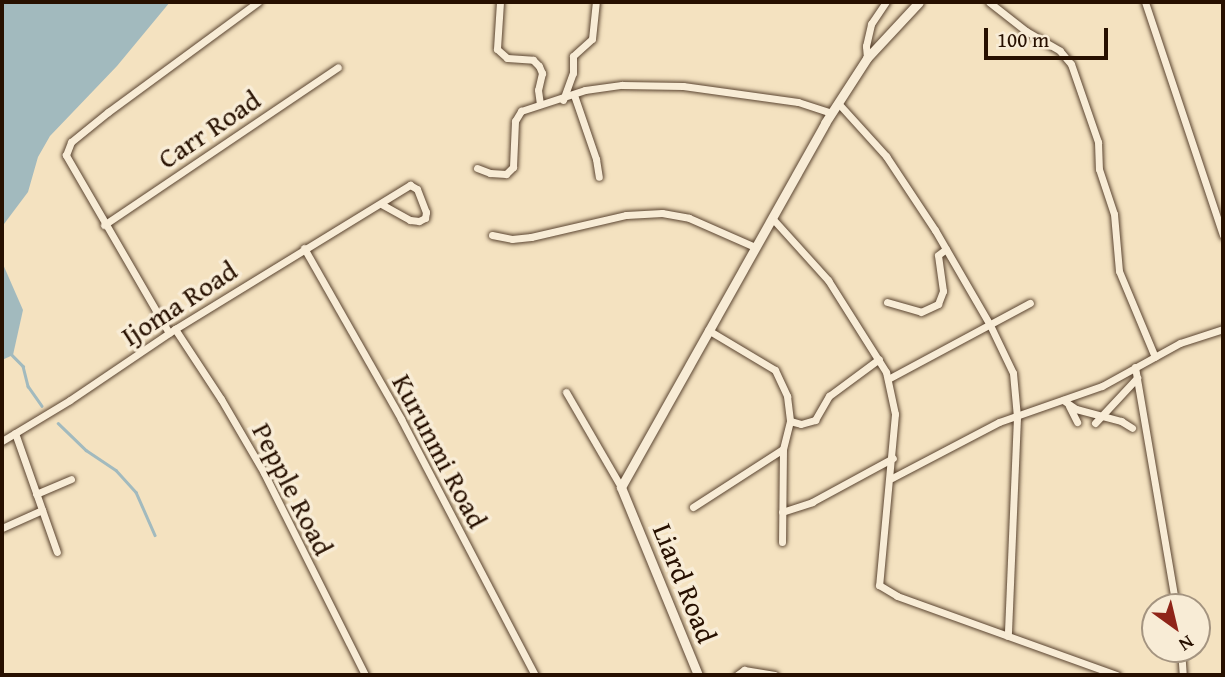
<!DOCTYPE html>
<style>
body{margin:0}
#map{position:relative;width:1225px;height:677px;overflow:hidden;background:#f4e2c0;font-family:"Gentium Book Plus",serif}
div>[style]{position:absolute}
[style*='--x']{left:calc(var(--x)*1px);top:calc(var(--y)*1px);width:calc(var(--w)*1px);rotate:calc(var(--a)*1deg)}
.water>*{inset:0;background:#a2babe}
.stream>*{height:2.5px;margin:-1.25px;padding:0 1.25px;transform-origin:1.25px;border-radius:1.25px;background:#a2babe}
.roads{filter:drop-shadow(0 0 2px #5a4430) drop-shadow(0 0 2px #5a4430)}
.minor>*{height:7px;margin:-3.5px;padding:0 3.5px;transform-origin:3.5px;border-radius:3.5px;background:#f8ecd6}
.tertiary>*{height:9px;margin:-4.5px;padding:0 4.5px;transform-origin:4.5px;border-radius:4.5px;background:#f8ecd6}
span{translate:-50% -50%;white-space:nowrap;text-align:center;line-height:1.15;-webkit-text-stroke:7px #f8ecd6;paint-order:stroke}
.street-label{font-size:28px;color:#271000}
.frame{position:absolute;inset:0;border:4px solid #271000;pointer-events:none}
.north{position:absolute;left:1141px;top:593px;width:70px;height:70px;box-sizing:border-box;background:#f8ecd6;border:2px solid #a49480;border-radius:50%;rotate:146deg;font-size:19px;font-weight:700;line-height:28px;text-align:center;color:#271000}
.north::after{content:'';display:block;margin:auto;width:24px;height:32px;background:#8f2418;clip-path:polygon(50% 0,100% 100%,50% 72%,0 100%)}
.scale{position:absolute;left:984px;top:28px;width:124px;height:32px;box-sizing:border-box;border:4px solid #271000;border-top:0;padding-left:9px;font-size:21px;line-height:24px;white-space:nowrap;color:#271000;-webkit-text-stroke:5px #f8ecd6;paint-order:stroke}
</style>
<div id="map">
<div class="water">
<i style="clip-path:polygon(2px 2px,170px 2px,117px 66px,50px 136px,38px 157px,28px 192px,4px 224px,2px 234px)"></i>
<i style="clip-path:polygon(2px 262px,23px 310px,13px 355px,2px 360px)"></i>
</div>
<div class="stream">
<i style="--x:12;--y:355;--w:16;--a:45"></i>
<i style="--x:23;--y:366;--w:21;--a:76"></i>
<i style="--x:28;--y:386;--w:24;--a:55"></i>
<i style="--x:58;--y:423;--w:39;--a:44"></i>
<i style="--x:86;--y:450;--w:36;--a:34"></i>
<i style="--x:116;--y:470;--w:30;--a:48"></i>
<i style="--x:136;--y:492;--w:47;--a:66.2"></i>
</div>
<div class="roads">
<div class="minor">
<i style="--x:500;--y:2;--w:47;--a:93.7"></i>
<i style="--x:497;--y:49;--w:13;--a:42"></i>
<i style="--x:507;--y:58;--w:26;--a:4"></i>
<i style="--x:533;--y:60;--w:8;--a:45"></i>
<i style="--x:539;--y:66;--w:8;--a:67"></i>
<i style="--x:542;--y:73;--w:17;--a:103"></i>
<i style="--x:538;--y:90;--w:14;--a:82"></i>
<i style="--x:989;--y:2;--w:47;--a:38.1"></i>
<i style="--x:1026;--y:31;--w:39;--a:30"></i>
<i style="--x:1060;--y:51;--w:17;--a:50"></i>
<i style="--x:1071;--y:64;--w:83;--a:70.9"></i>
<i style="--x:1098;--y:142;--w:27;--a:88"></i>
<i style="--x:1099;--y:169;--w:47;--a:71.6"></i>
<i style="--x:1114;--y:214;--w:57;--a:85"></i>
<i style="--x:1119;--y:271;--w:93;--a:67.3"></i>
<i style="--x:1145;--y:2;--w:246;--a:71.5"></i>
<i style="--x:867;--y:58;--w:12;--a:-95"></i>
<i style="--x:866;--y:46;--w:23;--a:-77"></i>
<i style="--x:871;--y:24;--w:27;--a:-56"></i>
<i style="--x:574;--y:95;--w:68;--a:71"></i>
<i style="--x:596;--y:159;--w:18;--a:81"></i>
<i style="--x:563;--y:100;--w:29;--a:-70"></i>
<i style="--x:573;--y:73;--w:17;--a:-90"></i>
<i style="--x:573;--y:56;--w:25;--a:-42"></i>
<i style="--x:592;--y:39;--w:37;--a:-84"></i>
<i style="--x:838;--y:103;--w:72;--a:47.8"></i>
<i style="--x:886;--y:156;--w:89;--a:56.5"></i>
<i style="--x:935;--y:230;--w:110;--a:59.9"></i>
<i style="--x:990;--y:325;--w:53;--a:64.4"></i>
<i style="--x:1013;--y:373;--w:44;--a:84.8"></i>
<i style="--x:1017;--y:417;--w:219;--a:92.4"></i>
<i style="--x:477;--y:168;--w:14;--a:21"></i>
<i style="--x:490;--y:173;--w:16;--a:4"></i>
<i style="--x:506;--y:174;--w:10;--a:-45"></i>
<i style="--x:513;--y:167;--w:46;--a:-87.5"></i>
<i style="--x:515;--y:121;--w:12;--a:-59"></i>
<i style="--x:521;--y:111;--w:67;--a:-18.2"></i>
<i style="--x:585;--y:90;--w:37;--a:-8"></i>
<i style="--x:622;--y:85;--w:61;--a:0.9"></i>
<i style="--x:683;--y:86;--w:116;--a:7.9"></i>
<i style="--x:798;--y:102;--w:35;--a:18"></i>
<i style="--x:772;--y:218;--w:84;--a:47.9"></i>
<i style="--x:828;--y:280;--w:109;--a:57.8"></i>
<i style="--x:886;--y:372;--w:43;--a:77.9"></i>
<i style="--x:895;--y:414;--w:172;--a:95.3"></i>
<i style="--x:879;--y:585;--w:21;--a:31"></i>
<i style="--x:897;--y:596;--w:234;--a:19.8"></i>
<i style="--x:104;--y:225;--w:282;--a:-34"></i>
<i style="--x:492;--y:235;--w:20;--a:11"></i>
<i style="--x:512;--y:239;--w:19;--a:-6"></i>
<i style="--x:531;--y:237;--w:98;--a:-13"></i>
<i style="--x:626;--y:215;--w:36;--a:-3"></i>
<i style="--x:662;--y:213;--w:27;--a:10"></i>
<i style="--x:689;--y:218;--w:72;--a:23.7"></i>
<i style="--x:304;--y:248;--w:197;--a:60.4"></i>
<i style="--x:401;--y:419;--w:289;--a:62.4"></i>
<i style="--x:887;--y:302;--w:35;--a:16"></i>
<i style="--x:921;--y:312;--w:19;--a:-25"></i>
<i style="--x:938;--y:304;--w:14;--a:-69"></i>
<i style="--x:943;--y:291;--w:36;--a:-98"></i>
<i style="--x:938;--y:255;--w:10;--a:-37"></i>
<i style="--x:175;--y:329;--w:84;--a:56.7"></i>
<i style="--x:221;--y:399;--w:86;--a:59.8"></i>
<i style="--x:264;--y:473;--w:226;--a:63.4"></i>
<i style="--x:708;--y:330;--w:78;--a:30.8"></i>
<i style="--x:775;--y:370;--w:29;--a:65"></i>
<i style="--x:787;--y:396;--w:25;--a:83"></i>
<i style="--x:790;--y:421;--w:29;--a:104"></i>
<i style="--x:783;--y:449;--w:93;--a:90.6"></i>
<i style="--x:169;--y:333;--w:206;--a:-120.1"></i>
<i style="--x:66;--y:155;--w:14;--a:-69"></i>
<i style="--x:71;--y:142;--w:48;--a:-39"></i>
<i style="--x:108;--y:112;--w:186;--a:-36.3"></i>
<i style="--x:1135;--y:367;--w:243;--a:80.3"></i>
<i style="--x:888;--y:379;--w:161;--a:-28.2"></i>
<i style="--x:566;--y:392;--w:110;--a:59.9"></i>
<i style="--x:1063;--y:400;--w:16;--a:35"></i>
<i style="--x:1076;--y:409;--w:47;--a:14.9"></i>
<i style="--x:1121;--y:421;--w:13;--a:32"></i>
<i style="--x:1069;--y:406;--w:18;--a:63"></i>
<i style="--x:790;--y:421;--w:11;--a:15"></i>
<i style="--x:801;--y:424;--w:15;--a:-16"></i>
<i style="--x:815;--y:420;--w:28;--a:-60"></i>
<i style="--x:829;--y:396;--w:62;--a:-36.5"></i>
<i style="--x:1095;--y:423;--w:62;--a:-47"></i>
<i style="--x:15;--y:433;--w:126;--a:70.6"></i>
<i style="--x:2;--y:441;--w:79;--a:-31.1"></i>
<i style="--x:70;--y:400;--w:127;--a:-34.1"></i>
<i style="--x:175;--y:329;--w:276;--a:-31.5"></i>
<i style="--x:410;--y:185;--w:8;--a:30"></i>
<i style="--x:417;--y:189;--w:25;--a:69"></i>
<i style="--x:426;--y:212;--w:6;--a:99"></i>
<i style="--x:425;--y:218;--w:7;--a:153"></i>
<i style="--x:419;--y:221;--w:9;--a:-174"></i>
<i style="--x:410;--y:220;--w:33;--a:-151"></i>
<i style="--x:892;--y:478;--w:121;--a:-27.6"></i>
<i style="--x:999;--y:422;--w:109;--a:-19.3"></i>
<i style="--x:1102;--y:386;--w:89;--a:-28.9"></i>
<i style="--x:1180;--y:343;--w:45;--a:-18"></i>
<i style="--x:36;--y:494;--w:38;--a:-23"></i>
<i style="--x:693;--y:507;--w:107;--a:-32.8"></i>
<i style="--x:782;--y:512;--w:32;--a:-18"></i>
<i style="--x:812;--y:502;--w:92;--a:-28.5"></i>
<i style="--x:2;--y:528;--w:44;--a:-24.2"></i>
<i style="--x:1181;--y:649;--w:26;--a:86"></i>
<i style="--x:737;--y:675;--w:9;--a:-36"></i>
<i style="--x:744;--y:670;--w:31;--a:9"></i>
</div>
<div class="tertiary">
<i style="--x:698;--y:675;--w:203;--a:-112.3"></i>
<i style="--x:621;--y:487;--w:417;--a:-60.7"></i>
<i style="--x:825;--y:123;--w:77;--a:-57.1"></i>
<i style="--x:867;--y:58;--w:76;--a:-47.1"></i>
</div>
</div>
<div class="street-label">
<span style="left:209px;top:129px;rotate:-34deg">Carr Road</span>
<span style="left:179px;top:303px;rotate:-33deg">Ijoma Road</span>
<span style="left:440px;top:451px;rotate:62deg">Kurunmi Road</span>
<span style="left:293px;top:489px;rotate:63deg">Pepple Road</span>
<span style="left:685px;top:583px;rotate:68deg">Liard Road</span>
</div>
<div class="frame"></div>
<div class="north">N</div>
<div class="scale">100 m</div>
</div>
